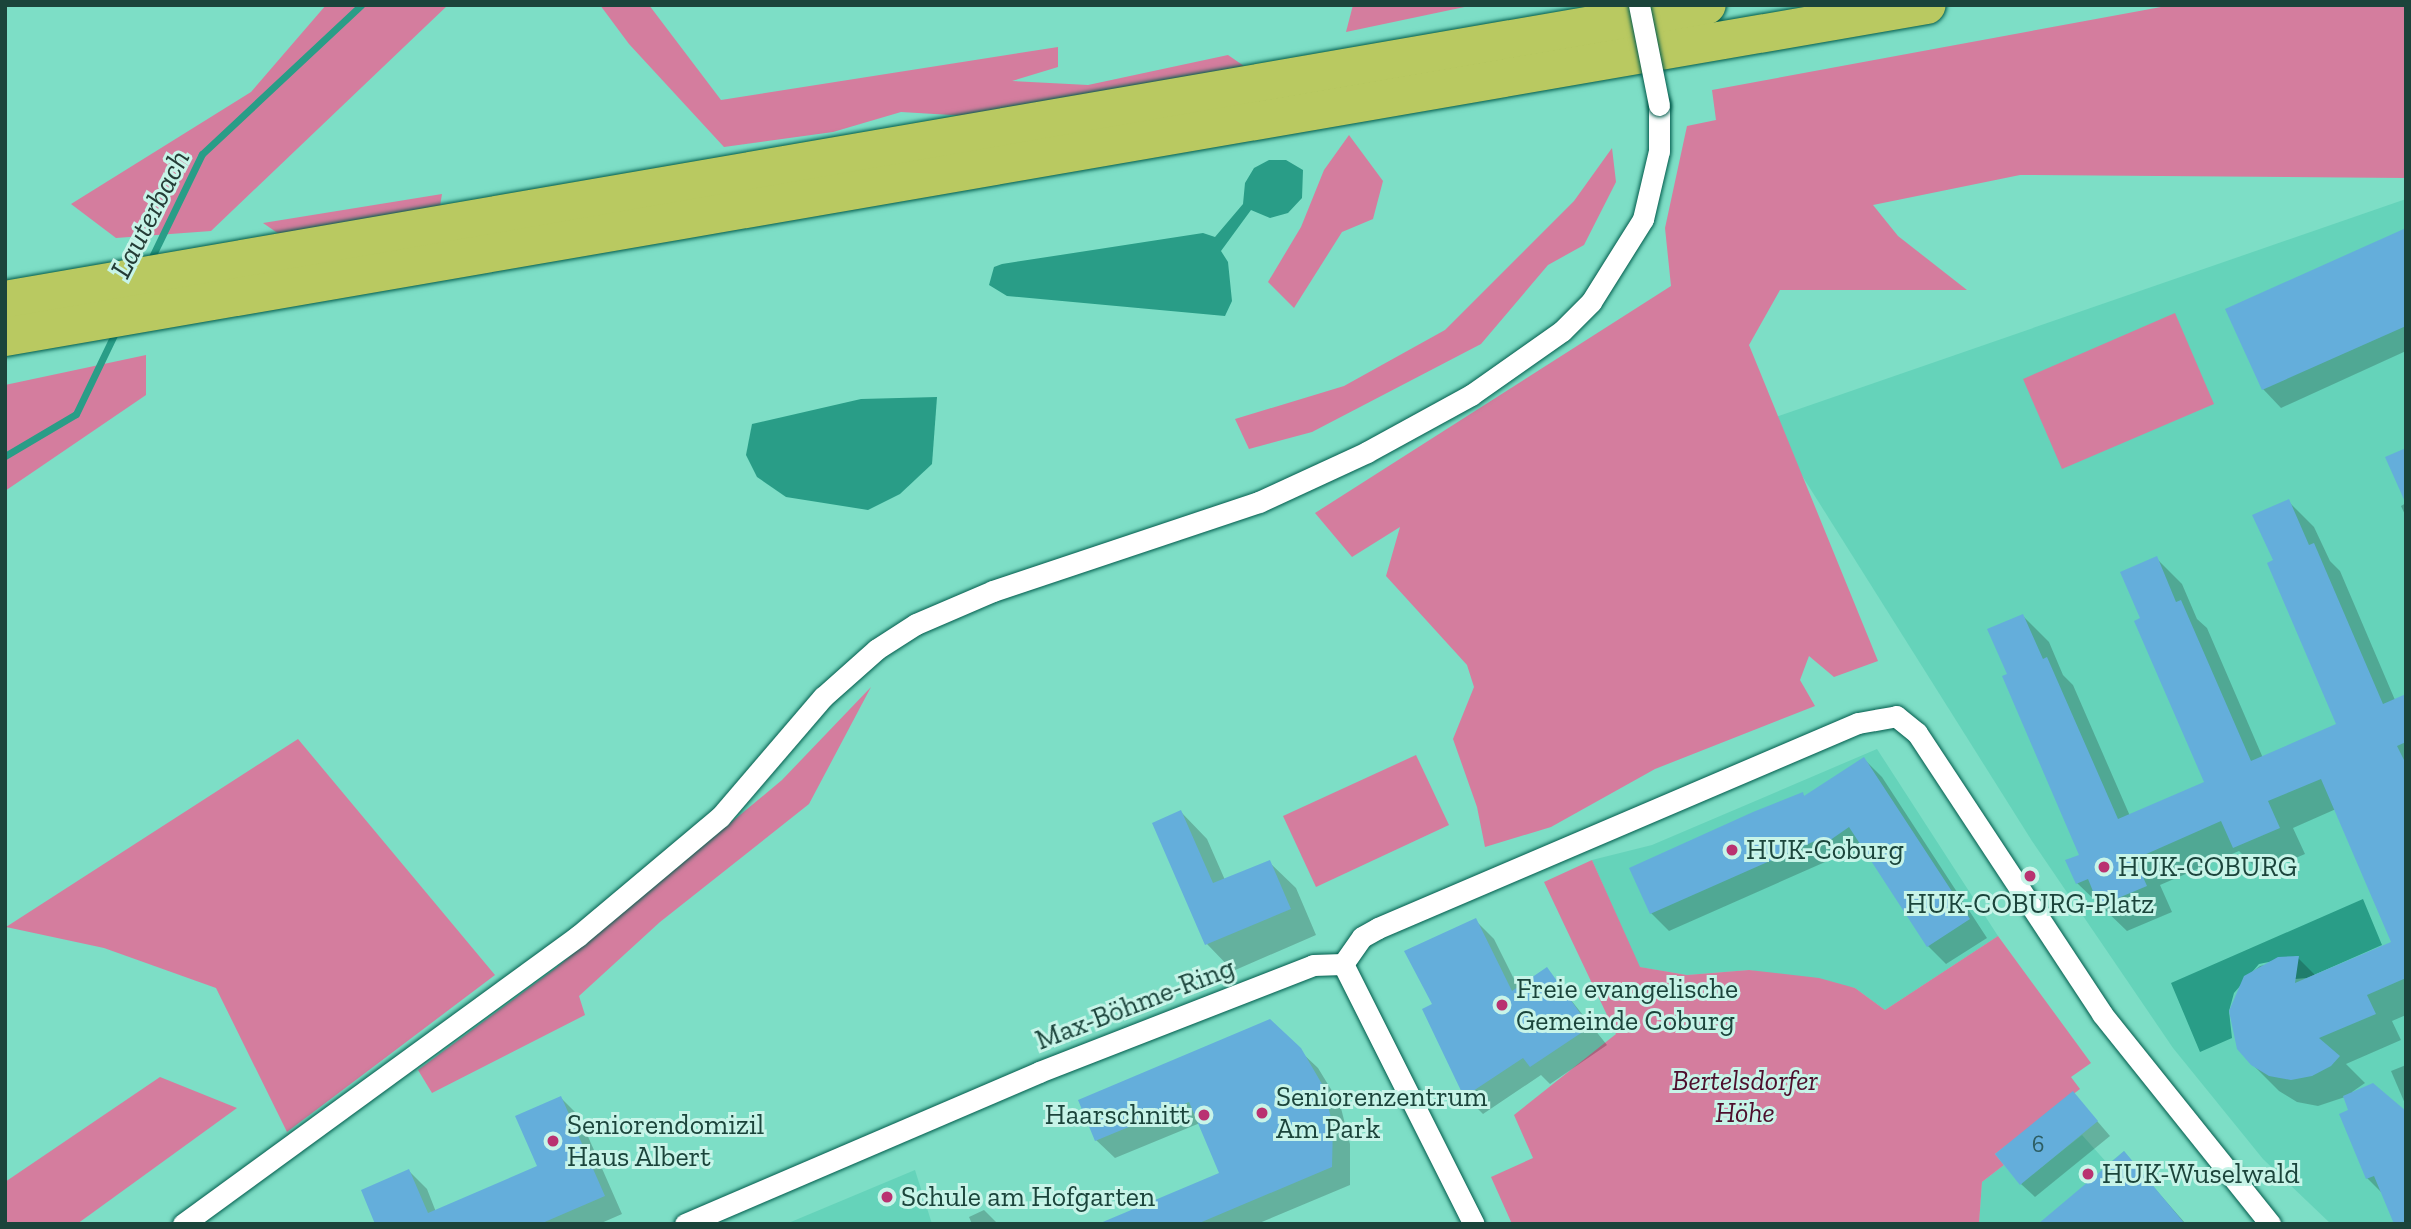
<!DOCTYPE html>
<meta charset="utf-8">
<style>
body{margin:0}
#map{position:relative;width:2411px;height:1229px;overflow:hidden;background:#7ddec6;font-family:"Zilla Slab",serif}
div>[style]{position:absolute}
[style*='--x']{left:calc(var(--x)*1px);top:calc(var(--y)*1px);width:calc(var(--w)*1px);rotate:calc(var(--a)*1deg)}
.built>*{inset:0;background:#65d3ba}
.green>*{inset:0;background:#d47d9e}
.water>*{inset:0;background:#299d87}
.shadow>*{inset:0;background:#0003}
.stream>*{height:7px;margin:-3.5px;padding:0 3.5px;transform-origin:3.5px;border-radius:3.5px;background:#299d87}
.building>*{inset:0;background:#64aedb}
.roads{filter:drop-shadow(0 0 2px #005b4c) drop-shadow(0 0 2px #005b4c)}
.street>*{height:21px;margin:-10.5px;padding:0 10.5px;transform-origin:10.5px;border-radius:10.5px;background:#fff}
.highway>*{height:38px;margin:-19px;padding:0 19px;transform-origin:19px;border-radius:19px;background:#b9c961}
.bridges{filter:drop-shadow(0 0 2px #005b4c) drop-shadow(0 0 2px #005b4c)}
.street-bridge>*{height:21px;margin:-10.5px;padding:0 10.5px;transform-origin:10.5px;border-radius:10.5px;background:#fff}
.dots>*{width:19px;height:19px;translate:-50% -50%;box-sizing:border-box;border:4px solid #c7f4e8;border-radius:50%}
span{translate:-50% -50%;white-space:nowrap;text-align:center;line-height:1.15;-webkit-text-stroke:6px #c7f4e8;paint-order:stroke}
.number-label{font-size:24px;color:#2d5e63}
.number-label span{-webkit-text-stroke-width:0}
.poi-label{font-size:28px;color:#1b443b}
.left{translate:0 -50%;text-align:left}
.right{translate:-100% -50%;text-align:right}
.street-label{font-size:28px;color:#1b443b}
.park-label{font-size:28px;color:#4d0e2c;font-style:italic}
.water-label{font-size:30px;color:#243c36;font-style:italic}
.frame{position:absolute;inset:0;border:7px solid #1b443b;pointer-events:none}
</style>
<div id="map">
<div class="built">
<i style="clip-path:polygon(2406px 199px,2406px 1224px,2331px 1224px,2263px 1159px,2173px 1048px,2032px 841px,1767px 420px)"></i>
<i style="clip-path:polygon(1877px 749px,1998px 936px,1885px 1010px,1855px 988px,1749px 970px,1687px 975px,1639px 967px,1592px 860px,1652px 845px)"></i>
<i style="clip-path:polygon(2082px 1135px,2108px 1164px,2124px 1151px,2185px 1224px,1979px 1224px,1982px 1182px,2004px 1165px,2020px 1184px)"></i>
<i style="clip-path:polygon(915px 1170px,932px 1224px,786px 1224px)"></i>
</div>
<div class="green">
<i style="clip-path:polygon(326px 5px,448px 5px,211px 231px,116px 238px,71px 204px,251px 92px)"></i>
<i style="clip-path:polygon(600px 5px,649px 5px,721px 100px,1058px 47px,1058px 67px,1012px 81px,1088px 85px,1228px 55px,1244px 66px,968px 116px,901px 112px,833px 132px,724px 147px,629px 44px)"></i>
<i style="clip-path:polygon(1353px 5px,1474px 5px,1346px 32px)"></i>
<i style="clip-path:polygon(2172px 5px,2406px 5px,2406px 178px,2020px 175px,1873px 205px,1898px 236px,1967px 290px,1780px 290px,1749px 345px,1878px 661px,1834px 677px,1809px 656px,1800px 680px,1815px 706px,1655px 769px,1551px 827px,1485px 847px,1477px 807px,1453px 739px,1474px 687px,1467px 665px,1386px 576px,1400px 527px,1352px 557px,1315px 513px,1671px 286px,1665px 228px,1687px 126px,1716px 120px,1712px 90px)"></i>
<i style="clip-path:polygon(1349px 135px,1383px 181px,1373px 219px,1342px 232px,1294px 308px,1268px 282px,1301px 227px,1324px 170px)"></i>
<i style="clip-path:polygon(1612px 148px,1616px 182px,1584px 245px,1548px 265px,1481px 344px,1312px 432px,1249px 449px,1235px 419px,1344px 386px,1445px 330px,1574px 201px)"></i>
<i style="clip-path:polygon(442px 194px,440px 206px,279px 234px,263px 223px)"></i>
<i style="clip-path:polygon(2175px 313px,2214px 404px,2062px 469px,2023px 379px)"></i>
<i style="clip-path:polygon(146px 355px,146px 395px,5px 491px,5px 385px)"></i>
<i style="clip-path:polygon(871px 687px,809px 804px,660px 922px,579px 996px,585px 1015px,432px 1093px,418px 1070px,556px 968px,782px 780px)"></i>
<i style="clip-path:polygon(298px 739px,495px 975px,287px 1132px,216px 988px,104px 948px,6px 927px)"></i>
<i style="clip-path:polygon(1416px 755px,1449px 825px,1316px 887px,1283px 816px)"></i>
<i style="clip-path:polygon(1592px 860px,1640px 967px,1687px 975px,1749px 970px,1819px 978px,1855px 988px,1885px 1010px,1998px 936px,2091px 1063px,2071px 1077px,2080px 1089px,1995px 1154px,2004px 1165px,1982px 1182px,1979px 1224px,1512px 1224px,1491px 1177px,1533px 1158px,1514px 1115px,1616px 1034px,1544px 882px)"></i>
<i style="clip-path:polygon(160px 1077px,237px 1108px,77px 1224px,5px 1224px,5px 1182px)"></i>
</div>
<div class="water">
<i style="clip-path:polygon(1269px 160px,1286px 160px,1303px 170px,1302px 198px,1288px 213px,1270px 218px,1251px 210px,1221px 251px,1228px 262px,1232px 301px,1225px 316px,1007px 296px,989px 285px,994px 267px,1002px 264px,1203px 233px,1215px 237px,1243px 204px,1245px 183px,1254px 168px)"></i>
<i style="clip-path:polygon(937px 397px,932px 464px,900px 494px,868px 510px,786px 497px,757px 477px,746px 455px,752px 424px,861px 399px)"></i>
<i style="clip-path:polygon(2363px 899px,2382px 945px,2307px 978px,2295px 979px,2298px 956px,2259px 964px,2234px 993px,2229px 1011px,2232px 1038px,2200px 1052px,2171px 983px)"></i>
</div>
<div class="shadow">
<i style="clip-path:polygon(2406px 230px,2406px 351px,2281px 408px,2263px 389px,2227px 310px)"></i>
<i style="clip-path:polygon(2288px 501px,2314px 527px,2330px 561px,2340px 571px,2395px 700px,2406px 696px,2406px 1015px,2392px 1021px,2401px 1040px,2346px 1064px,2365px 1083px,2352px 1092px,2384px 1195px,2367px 1178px,2345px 1097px,2318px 1106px,2297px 1102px,2279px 1091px,2252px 1064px,2246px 977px,2260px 966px,2298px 958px,2316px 976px,2393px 942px,2336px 809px,2293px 828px,2305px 854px,2261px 873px,2239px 851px,2160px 885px,2172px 912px,2127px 931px,2077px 883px,2081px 856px,2009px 675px,2023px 616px,2049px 642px,2063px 675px,2073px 685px,2130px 816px,2206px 783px,2142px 619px,2156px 558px,2182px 584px,2197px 619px,2207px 628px,2263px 758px,2338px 725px,2275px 561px)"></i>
<i style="clip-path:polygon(2406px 503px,2406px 517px,2401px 506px)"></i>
<i style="clip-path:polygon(1864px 759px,1882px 777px,1987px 938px,1946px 964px,1928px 946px,1864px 847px,1845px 860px,1841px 855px,1669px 931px,1651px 913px,1802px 794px,1805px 797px)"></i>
<i style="clip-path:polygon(1181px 812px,1207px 839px,1225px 880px,1269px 862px,1296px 888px,1316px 935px,1233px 971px,1207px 944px,1155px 824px)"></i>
<i style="clip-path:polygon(1476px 921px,1494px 939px,1519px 989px,1546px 969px,1607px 1045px,1550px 1084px,1541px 1075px,1483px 1114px,1465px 1096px,1435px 1005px)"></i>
<i style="clip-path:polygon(1299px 1050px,1318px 1068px,1340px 1104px,1350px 1144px,1350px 1185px,1257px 1224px,1130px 1224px,1222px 1174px,1200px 1123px,1115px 1158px,1096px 1140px)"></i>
<i style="clip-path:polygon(2406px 1065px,2406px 1106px,2391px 1071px)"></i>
<i style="clip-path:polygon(2073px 1093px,2110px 1136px,2035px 1197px,2021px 1184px)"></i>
<i style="clip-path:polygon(561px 1098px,579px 1116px,622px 1214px,599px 1224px,377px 1224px,409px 1171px,427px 1189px,436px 1212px,539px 1167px)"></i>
<i style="clip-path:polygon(2124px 1154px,2186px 1224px,2046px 1224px)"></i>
<i style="clip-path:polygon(984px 1210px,998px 1224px,972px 1224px,969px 1217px)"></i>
</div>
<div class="stream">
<i style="--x:149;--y:263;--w:121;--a:-64.1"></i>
<i style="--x:202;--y:154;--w:218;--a:-43.1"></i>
<i style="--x:5;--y:456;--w:82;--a:-30.6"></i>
<i style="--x:76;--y:414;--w:92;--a:-64.3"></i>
</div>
<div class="building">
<i style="clip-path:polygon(2406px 228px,2406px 326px,2262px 390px,2225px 309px)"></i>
<i style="clip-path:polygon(2406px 448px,2406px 504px,2385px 457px)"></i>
<i style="clip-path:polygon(2289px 499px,2309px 545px,2314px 543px,2383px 704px,2406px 694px,2406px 742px,2397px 746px,2406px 764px,2406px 978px,2367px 995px,2376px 1014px,2319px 1038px,2340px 1056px,2331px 1066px,2312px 1076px,2291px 1080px,2269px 1076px,2251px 1065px,2237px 1049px,2229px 1011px,2244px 976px,2278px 957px,2299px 956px,2295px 983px,2391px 942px,2321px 779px,2268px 801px,2280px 828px,2233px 848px,2221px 821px,2135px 859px,2147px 886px,2099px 906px,2088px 879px,2076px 884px,2065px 860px,2079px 855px,2002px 676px,2007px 674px,1987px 629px,2023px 614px,2043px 659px,2047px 657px,2118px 819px,2204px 782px,2134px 621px,2140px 618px,2120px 572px,2157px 556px,2176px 602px,2181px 600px,2251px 761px,2336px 724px,2267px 563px,2273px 560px,2252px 515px)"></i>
<i style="clip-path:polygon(1864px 757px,1970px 919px,1927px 947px,1849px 827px,1826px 843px,1824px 837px,1650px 914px,1629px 868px,1753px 812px,1803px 792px,1804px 796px)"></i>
<i style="clip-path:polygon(1181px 810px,1213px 883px,1270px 860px,1291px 909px,1205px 945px,1152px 823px)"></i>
<i style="clip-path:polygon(1476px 918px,1512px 991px,1547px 967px,1590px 1027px,1530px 1067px,1523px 1058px,1464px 1097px,1422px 1009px,1432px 1004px,1404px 951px)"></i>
<i style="clip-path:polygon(1270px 1019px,1301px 1048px,1322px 1084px,1333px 1125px,1332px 1167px,1197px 1224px,1098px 1224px,1219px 1173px,1189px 1102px,1095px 1141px,1078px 1100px)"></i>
<i style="clip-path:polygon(2373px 1083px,2406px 1111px,2406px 1224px,2394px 1224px,2374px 1176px,2366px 1179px,2339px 1114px,2348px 1110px,2343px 1096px)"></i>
<i style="clip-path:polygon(2073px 1091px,2098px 1121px,2020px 1185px,1995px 1154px)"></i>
<i style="clip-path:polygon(561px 1096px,605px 1196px,540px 1224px,375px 1224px,361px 1190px,409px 1169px,428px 1213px,537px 1166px,515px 1116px)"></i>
<i style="clip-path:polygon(2124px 1151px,2185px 1224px,2038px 1224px,2108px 1165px)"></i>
</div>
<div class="roads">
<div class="street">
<i style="--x:1343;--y:964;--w:33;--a:-55"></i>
<i style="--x:1362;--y:937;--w:18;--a:-29"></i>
<i style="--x:1378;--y:928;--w:522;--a:-23.13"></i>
<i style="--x:1858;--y:723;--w:39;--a:-10"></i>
<i style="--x:1896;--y:716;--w:27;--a:39"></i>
<i style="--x:1917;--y:733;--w:336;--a:56.6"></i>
<i style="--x:2102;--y:1014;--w:269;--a:51.3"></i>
<i style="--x:1343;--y:964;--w:291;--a:63.3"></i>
<i style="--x:183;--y:1224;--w:489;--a:-36.1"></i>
<i style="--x:578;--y:936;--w:185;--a:-40"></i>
<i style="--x:720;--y:817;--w:158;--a:-49.4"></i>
<i style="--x:823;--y:697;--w:72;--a:-41.6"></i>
<i style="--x:877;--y:649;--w:46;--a:-32.7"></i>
<i style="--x:916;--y:624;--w:84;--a:-23.2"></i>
<i style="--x:993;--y:591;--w:280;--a:-18.5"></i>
<i style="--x:1259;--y:502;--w:119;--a:-24.8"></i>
<i style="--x:1367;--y:452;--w:119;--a:-28.7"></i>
<i style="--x:1471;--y:395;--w:111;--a:-35.1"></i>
<i style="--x:1562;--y:331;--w:41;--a:-45"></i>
<i style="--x:1591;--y:302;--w:98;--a:-57.9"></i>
<i style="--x:1643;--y:219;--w:70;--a:-76.8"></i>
<i style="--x:1659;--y:151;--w:46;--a:-90"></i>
<i style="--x:685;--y:1224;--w:385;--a:-23.2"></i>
<i style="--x:1039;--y:1072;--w:294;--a:-21.3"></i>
<i style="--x:1313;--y:965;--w:30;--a:-2"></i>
</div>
<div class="highway">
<i style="--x:5;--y:300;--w:1727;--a:-9.83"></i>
<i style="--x:5;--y:337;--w:1950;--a:-9.8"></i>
</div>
</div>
<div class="bridges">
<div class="street-bridge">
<i style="--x:1639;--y:5;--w:102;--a:78.7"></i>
</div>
</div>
<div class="dots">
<i style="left:1732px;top:850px;background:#b93271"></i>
<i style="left:2104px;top:867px;background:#b93271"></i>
<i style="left:2030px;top:876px;background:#b93271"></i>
<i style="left:1502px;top:1005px;background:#b93271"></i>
<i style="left:1262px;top:1113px;background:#b93271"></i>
<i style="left:1204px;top:1115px;background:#b93271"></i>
<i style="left:553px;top:1141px;background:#b93271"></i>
<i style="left:2088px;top:1174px;background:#b93271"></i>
<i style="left:887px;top:1197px;background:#b93271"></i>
</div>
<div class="number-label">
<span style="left:2038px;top:1144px">6</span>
</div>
<div class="poi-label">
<span class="left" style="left:1746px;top:850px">HUK-Coburg</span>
<span class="left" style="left:2118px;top:867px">HUK-COBURG</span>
<span style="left:2030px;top:904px">HUK-COBURG-Platz</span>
<span class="left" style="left:1516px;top:1005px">Freie evangelische<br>Gemeinde Coburg</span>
<span class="left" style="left:1276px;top:1113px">Seniorenzentrum<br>Am Park</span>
<span class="right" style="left:1190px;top:1115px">Haarschnitt</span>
<span class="left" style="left:567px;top:1141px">Seniorendomizil<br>Haus Albert</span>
<span class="left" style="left:2102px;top:1174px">HUK-Wuselwald</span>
<span class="left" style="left:901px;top:1197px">Schule am Hofgarten</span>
</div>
<div class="street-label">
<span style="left:1135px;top:1004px;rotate:-21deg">Max-Böhme-Ring</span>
</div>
<div class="park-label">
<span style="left:1745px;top:1097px">Bertelsdorfer<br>Höhe</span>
</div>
<div class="water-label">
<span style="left:150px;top:214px;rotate:-63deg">Lauterbach</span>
</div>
<div class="frame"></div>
</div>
